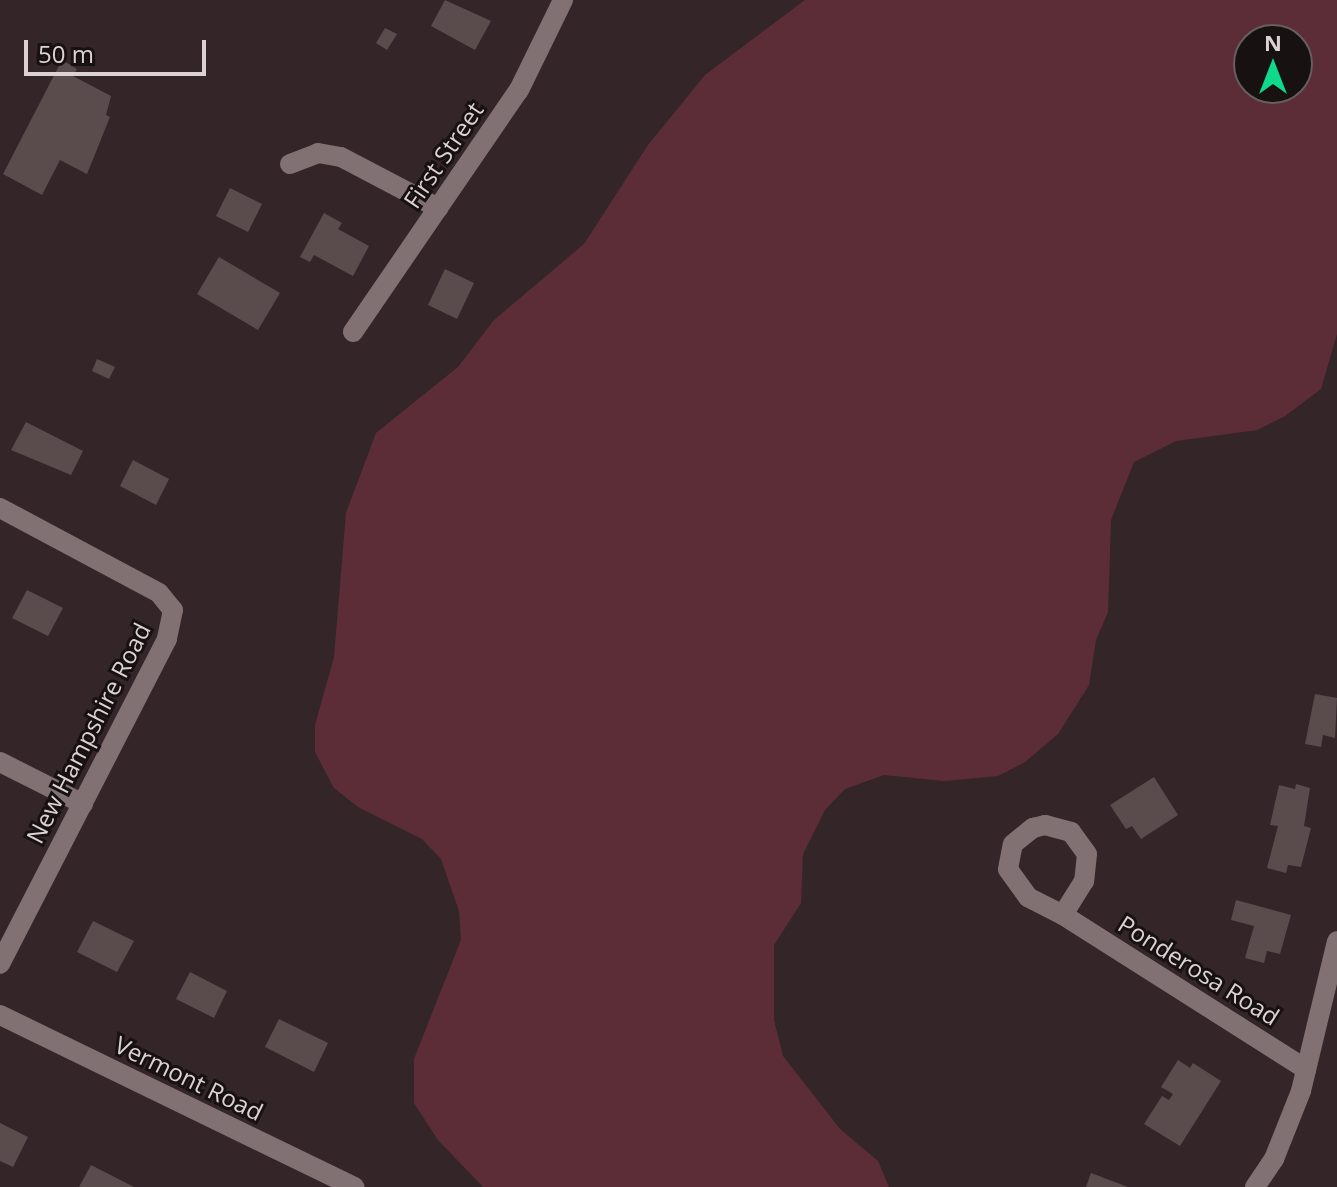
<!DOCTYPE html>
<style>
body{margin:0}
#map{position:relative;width:1337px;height:1187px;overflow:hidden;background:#342628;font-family:"Open Sans",sans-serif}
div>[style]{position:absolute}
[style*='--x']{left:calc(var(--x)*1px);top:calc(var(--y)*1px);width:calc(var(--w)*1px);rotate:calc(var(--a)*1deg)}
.green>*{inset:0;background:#5d2d37}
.building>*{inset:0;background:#5a4b4d}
.street>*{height:20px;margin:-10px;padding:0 10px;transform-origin:10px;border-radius:10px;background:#817173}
span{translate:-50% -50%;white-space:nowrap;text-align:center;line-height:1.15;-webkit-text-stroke:6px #171112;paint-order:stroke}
.street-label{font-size:24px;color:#dcd2d4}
.north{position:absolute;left:1233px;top:24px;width:80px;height:80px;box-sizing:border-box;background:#171112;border:2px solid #665e60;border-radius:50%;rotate:0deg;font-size:22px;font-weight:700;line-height:32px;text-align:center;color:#dcd2d4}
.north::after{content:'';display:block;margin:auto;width:28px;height:36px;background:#0fd98a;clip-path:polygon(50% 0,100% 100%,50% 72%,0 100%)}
.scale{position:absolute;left:24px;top:40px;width:182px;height:36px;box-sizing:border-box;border:4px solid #dcd2d4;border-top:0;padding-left:10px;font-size:24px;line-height:28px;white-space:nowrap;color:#dcd2d4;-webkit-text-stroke:6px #171112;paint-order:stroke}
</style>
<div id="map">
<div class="green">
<i style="clip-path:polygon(evenodd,805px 0,1337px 0,1337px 334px,1321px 389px,1285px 416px,1257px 430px,1176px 441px,1134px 462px,1111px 520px,1108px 612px,1096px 640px,1089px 685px,1058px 734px,1025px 762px,998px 776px,944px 781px,884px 775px,845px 789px,825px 810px,803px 854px,801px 903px,774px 945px,774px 1020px,783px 1056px,840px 1129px,878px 1161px,889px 1187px,483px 1187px,438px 1140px,414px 1103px,414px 1059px,461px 940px,459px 911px,441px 859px,422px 839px,358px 807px,334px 788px,315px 752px,315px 725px,334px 657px,346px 513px,376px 433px,458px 367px,494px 320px,584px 244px,648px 145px,705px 75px,805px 0,1249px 40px,1297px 40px,1297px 88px,1249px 88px,1249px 40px)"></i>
</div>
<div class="building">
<i style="clip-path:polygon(445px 0,491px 21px,475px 50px,431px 26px)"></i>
<i style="clip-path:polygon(385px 28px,397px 34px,387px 50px,376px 43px)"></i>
<i style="clip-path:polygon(62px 60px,77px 69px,73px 76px,111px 96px,106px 115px,110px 117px,87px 174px,60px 160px,42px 195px,3px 174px)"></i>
<i style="clip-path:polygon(230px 188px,262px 204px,248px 232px,216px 216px)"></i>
<i style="clip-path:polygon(324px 213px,342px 223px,338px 229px,369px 246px,353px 276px,314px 255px,310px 262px,300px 257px)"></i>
<i style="clip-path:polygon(219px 257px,280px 293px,258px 330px,197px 294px)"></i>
<i style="clip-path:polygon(445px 269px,474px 283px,457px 319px,428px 305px)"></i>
<i style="clip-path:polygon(97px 359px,115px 367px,109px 379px,92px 371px)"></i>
<i style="clip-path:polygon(26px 422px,83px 451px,71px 475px,11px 450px)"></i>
<i style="clip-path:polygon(133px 460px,169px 479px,156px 505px,120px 486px)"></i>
<i style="clip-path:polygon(27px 590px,63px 608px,48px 636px,12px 618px)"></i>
<i style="clip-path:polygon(1315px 694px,1337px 698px,1335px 738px,1323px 735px,1321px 747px,1305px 744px)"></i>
<i style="clip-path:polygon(1154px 777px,1178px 815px,1141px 839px,1132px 826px,1126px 829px,1110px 805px)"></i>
<i style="clip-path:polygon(1296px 784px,1310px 788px,1304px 826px,1311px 828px,1301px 867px,1288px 865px,1286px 873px,1267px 868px,1278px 826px,1270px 825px,1279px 785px,1295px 789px)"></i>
<i style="clip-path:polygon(1236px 900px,1291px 915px,1280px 954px,1267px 951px,1264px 963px,1245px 958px,1254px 926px,1231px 920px)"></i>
<i style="clip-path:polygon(93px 921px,134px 941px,117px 972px,77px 952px)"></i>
<i style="clip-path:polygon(190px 972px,227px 991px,214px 1018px,176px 999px)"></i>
<i style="clip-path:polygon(279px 1019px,328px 1043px,314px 1072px,265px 1047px)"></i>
<i style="clip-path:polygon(1178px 1060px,1190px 1068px,1193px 1063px,1221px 1081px,1180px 1146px,1144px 1124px,1162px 1096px,1169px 1100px,1173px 1094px,1161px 1087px)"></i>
<i style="clip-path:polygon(0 1123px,28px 1137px,13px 1167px,0 1161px)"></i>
<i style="clip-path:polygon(91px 1165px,134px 1187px,79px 1187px)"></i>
<i style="clip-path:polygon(1091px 1173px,1128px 1187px,1086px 1187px)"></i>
</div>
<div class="street">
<i style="--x:290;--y:164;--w:30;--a:-21"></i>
<i style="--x:318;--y:153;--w:23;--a:10"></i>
<i style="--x:341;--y:157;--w:110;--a:27.7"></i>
<i style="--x:353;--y:332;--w:293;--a:-55.6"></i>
<i style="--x:519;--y:90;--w:100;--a:-63.9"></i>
<i style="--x:0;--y:508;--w:180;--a:28.1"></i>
<i style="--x:159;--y:593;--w:22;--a:51"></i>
<i style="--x:173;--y:610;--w:30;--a:102"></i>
<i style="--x:167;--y:639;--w:365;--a:117.2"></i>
<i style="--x:0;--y:762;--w:93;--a:26.8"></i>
<i style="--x:1063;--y:915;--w:39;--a:-153"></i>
<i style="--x:1028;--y:897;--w:34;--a:-126"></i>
<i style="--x:1008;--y:869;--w:25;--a:-79"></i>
<i style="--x:1013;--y:844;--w:26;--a:-39"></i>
<i style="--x:1033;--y:828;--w:12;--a:-14"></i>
<i style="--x:1045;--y:825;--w:27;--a:15"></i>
<i style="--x:1071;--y:832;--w:27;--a:54"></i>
<i style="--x:1087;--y:854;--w:27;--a:96"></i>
<i style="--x:1084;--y:881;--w:40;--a:122"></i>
<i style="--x:1063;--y:915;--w:288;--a:32.4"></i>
<i style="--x:0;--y:1015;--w:394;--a:25.9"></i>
<i style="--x:1255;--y:1187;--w:34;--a:-56"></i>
<i style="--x:1274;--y:1159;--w:73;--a:-68.3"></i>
<i style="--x:1301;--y:1091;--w:154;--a:-76.5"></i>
</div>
<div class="street-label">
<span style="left:443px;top:155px;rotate:-56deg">First Street</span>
<span style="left:88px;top:733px;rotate:-63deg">New Hampshire Road</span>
<span style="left:1199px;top:970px;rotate:32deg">Ponderosa Road</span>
<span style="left:189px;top:1078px;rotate:26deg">Vermont Road</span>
</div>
<div class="north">N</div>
<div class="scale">50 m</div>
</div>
